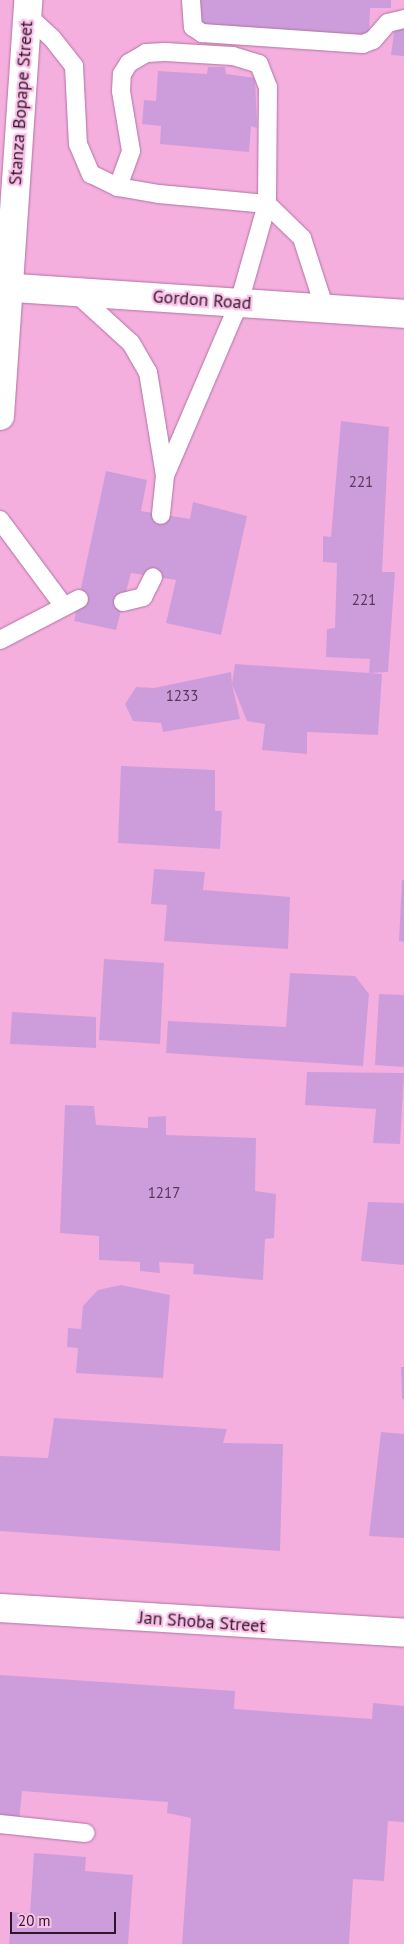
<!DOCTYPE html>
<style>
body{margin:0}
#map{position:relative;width:404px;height:1944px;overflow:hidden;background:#f4afdf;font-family:"PT Sans",sans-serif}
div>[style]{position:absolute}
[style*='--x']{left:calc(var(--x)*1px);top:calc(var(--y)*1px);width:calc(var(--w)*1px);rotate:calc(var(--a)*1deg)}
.building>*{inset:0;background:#cd9ddb}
.roads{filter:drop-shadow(0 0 1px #b373a1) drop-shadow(0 0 1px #b373a1)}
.lane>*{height:18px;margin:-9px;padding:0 9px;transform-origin:9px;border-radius:9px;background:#fff}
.secondary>*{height:28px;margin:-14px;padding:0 14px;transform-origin:14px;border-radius:14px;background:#fff}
.primary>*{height:28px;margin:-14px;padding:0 14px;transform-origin:14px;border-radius:14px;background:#fff}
span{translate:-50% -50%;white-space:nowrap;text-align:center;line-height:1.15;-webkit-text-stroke:4.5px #fac1e8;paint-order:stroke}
.number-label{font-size:15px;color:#563755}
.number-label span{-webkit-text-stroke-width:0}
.street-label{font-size:18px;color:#2f1528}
.scale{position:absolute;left:10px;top:1912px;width:106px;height:22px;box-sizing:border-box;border:2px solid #2f1528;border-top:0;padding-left:6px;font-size:15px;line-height:18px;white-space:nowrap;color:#2f1528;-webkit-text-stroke:4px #fac1e8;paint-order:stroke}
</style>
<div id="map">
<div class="building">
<i style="clip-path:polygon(196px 0,391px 0,391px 8px,370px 8px,369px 35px,194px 24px)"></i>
<i style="clip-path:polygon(395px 25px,404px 25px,404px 56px,391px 55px)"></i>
<i style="clip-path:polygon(208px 67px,225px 67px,226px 74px,255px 78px,257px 128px,251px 126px,249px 152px,160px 144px,161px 126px,142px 124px,144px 100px,156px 101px,158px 71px,207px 74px)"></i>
<i style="clip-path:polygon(341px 421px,389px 427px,382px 572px,395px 572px,388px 672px,369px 673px,382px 674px,378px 735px,307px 732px,307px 754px,262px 750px,265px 724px,247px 721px,232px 684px,240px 719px,163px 732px,161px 723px,133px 721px,125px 704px,136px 687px,154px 688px,231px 672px,232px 684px,235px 664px,369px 673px,370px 659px,326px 657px,327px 629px,335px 628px,337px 563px,323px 562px,323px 536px,331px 537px)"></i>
<i style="clip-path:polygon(106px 471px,147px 480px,141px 511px,190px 519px,193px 502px,247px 516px,221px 635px,166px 623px,176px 580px,131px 573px,116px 630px,74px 621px)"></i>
<i style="clip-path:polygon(121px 766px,215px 770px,215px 811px,222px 811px,220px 849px,118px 843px)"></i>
<i style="clip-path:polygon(154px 869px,205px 872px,203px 890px,290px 897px,288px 949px,164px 941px,167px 905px,151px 904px)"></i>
<i style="clip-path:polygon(402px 880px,404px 880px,404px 942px,399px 941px)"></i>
<i style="clip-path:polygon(104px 959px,164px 963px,160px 1044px,99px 1040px)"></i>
<i style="clip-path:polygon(290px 973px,355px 976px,369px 994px,363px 1066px,166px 1053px,168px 1021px,286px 1027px)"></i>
<i style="clip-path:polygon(379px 994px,404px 995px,404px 1067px,375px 1065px)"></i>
<i style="clip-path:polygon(12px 1012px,96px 1017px,96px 1048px,10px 1044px)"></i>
<i style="clip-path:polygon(307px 1072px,404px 1073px,400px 1144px,373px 1143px,376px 1109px,305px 1105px)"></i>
<i style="clip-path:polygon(65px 1105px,94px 1106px,96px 1125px,148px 1128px,148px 1117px,166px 1116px,166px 1135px,256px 1138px,255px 1191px,276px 1194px,274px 1238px,265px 1239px,263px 1280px,193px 1274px,194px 1264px,159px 1262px,160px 1273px,140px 1271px,140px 1262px,99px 1260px,99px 1236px,60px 1233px)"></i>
<i style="clip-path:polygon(368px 1202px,404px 1203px,404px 1265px,361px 1261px)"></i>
<i style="clip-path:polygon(121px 1285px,170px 1295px,163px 1378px,76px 1373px,78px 1348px,67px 1347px,68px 1328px,81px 1329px,83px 1306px,98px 1290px)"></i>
<i style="clip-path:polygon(401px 1367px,404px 1367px,404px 1399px,402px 1399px)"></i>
<i style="clip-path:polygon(54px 1418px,227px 1429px,223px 1443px,283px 1444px,280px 1551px,0 1531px,0 1456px,48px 1458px)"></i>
<i style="clip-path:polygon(381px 1432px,404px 1434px,404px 1538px,369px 1536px)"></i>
<i style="clip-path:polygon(0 1675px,235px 1691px,234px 1709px,372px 1719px,373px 1703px,404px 1706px,404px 1822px,388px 1821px,384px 1881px,353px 1879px,349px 1944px,182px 1944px,191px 1818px,167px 1813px,168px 1802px,22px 1791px,19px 1821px,0 1819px)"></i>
<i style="clip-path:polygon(34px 1853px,86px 1857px,85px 1871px,133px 1875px,128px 1944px,9px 1944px,12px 1912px,30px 1914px)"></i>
</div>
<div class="roads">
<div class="lane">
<i style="--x:191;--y:0;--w:27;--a:86"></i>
<i style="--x:193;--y:27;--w:11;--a:34"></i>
<i style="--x:202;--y:33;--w:161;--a:3.9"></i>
<i style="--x:363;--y:44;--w:11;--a:-22"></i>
<i style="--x:373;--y:40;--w:23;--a:-49"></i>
<i style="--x:388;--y:23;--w:16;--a:-14"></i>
<i style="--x:27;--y:15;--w:34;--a:43"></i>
<i style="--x:52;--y:38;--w:36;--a:52"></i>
<i style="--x:74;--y:66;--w:78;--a:87.1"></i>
<i style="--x:78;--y:144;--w:33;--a:67"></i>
<i style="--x:91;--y:174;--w:30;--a:26"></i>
<i style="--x:118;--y:187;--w:42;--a:9.7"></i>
<i style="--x:159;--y:194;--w:108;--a:5.3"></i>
<i style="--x:267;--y:204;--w:49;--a:44.2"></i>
<i style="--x:302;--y:238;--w:75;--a:72.1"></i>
<i style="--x:118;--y:187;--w:38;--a:-70"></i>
<i style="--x:131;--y:151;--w:61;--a:-99.5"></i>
<i style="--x:121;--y:91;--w:17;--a:-87"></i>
<i style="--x:122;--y:74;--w:13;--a:-58"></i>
<i style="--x:129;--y:63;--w:20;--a:-30"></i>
<i style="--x:146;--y:53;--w:19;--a:-3"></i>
<i style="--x:165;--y:52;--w:68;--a:3.4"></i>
<i style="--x:233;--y:56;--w:27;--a:17"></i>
<i style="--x:259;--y:64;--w:25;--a:69"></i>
<i style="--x:268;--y:87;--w:117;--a:90.5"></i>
<i style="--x:267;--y:204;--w:103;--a:105.8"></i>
<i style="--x:239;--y:303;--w:188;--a:113.2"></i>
<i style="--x:76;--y:293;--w:74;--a:42.3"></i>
<i style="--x:131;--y:343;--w:34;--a:60"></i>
<i style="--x:148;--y:372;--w:105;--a:80.7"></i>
<i style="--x:165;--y:476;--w:39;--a:96"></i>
<i style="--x:0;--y:520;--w:106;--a:53.5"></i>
<i style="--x:123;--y:602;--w:21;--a:-14"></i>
<i style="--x:143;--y:597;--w:22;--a:-63"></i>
<i style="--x:0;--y:640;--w:89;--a:-27.4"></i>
<i style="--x:0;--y:1824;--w:86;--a:6"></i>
</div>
<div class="secondary">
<i style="--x:0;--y:416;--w:417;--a:-86.1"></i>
</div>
<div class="primary">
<i style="--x:0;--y:287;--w:405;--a:3.8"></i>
<i style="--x:0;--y:1608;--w:405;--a:3.5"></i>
</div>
</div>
<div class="number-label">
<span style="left:361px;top:482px">221</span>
<span style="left:364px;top:600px">221</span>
<span style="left:182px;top:696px">1233</span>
<span style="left:164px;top:1193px">1217</span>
</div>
<div class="street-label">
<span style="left:21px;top:103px;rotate:-86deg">Stanza Bopape Street</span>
<span style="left:202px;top:300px;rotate:4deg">Gordon Road</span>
<span style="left:202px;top:1622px;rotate:4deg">Jan Shoba Street</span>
</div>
<div class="scale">20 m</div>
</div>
